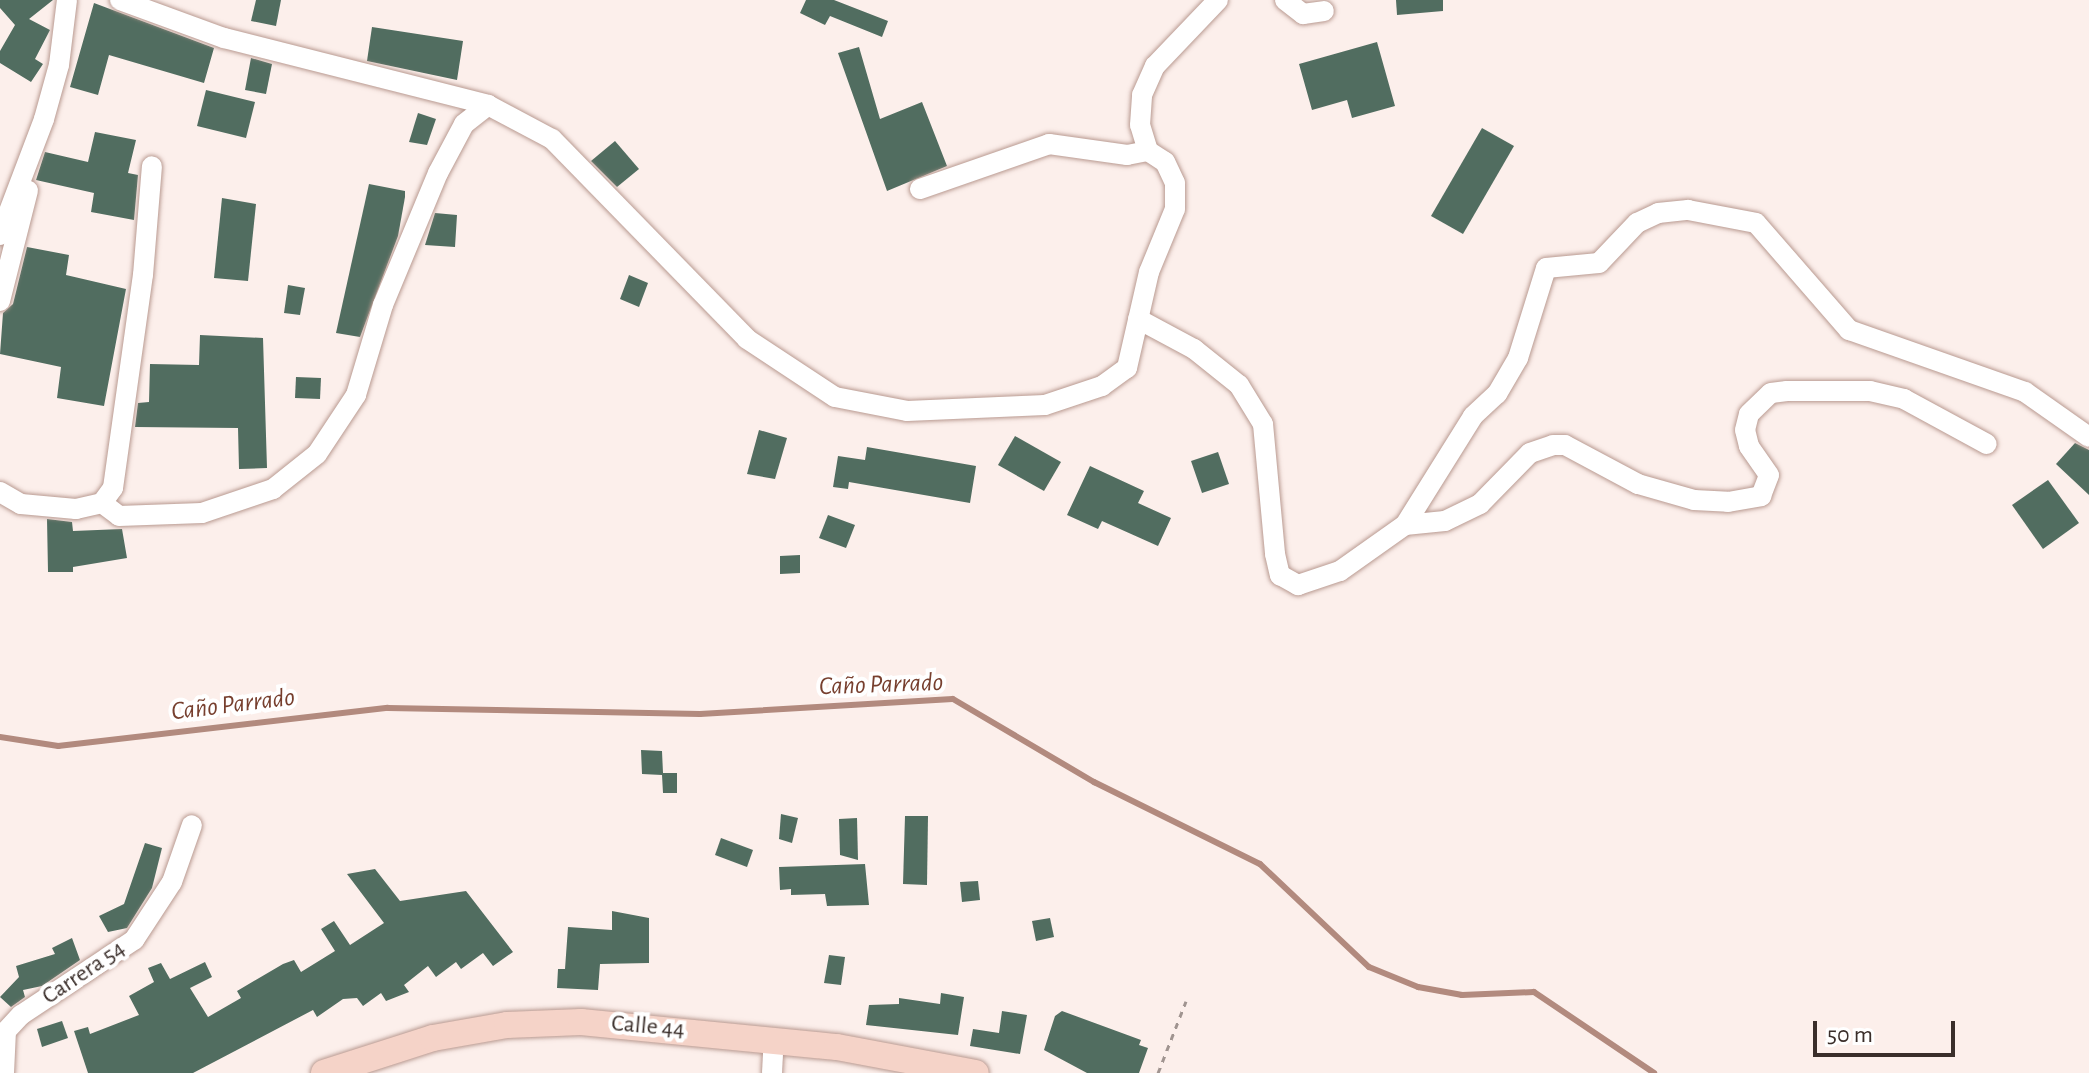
<!DOCTYPE html>
<meta charset="utf-8">
<style>
body{margin:0}
#map{position:relative;width:2089px;height:1073px;overflow:hidden;background:#fcefeb;font-family:"Alegreya Sans",sans-serif}
div>[style]{position:absolute}
[style*='--x']{left:calc(var(--x)*1px);top:calc(var(--y)*1px);width:calc(var(--w)*1px);rotate:calc(var(--a)*1deg)}
.stream>*{height:6px;margin:-3px;padding:0 3px;transform-origin:3px;border-radius:3px;background:#b28a7e}
.building>*{inset:0;background:#516d60}
.path>*{height:3px;margin-top:-1.5px;transform-origin:0;background:repeating-linear-gradient(90deg,#a09490 0 6px,transparent 0 12px)}
.roads{filter:drop-shadow(0 0 2px #b99a91) drop-shadow(0 0 2px #b99a91)}
.minor>*{height:20px;margin:-10px;padding:0 10px;transform-origin:10px;border-radius:10px;background:#fff}
.major>*{height:26px;margin:-13px;padding:0 13px;transform-origin:13px;border-radius:13px;background:#f5d3c8}
span{translate:-50% -50%;white-space:nowrap;text-align:center;line-height:1.15;-webkit-text-stroke:8px #fff;paint-order:stroke}
.street-label{font-size:24px;color:#3a2e2a}
.water-label{font-size:26px;color:#773f2e;font-style:italic}
.scale{position:absolute;left:1813px;top:1021px;width:142px;height:36px;box-sizing:border-box;border:4px solid #3a2e2a;border-top:0;padding-left:10px;font-size:24px;line-height:28px;white-space:nowrap;color:#3a2e2a;-webkit-text-stroke:6px #fff;paint-order:stroke}
</style>
<div id="map">
<div class="stream">
<i style="--x:0;--y:737;--w:59;--a:8.8"></i>
<i style="--x:58;--y:746;--w:332;--a:-6.6"></i>
<i style="--x:388;--y:708;--w:312;--a:1.1"></i>
<i style="--x:700;--y:714;--w:253;--a:-3.4"></i>
<i style="--x:953;--y:699;--w:164;--a:30.5"></i>
<i style="--x:1094;--y:782;--w:185;--a:26.3"></i>
<i style="--x:1260;--y:864;--w:150;--a:43.4"></i>
<i style="--x:1369;--y:967;--w:53;--a:22.2"></i>
<i style="--x:1418;--y:987;--w:45;--a:10.3"></i>
<i style="--x:1462;--y:995;--w:72;--a:-2.4"></i>
<i style="--x:1534;--y:992;--w:145;--a:34"></i>
</div>
<div class="building">
<i style="clip-path:polygon(0 0,53px 0,29px 19px,50px 30px,35px 59px,43px 64px,31px 82px,0 63px,0 51px,15px 25px,0 8px)"></i>
<i style="clip-path:polygon(256px 0,281px 0,276px 26px,251px 21px)"></i>
<i style="clip-path:polygon(806px 0,834px 0,888px 21px,882px 37px,830px 16px,825px 25px,800px 13px)"></i>
<i style="clip-path:polygon(1396px 0,1443px 0,1443px 11px,1397px 15px)"></i>
<i style="clip-path:polygon(94px 3px,214px 48px,204px 83px,109px 55px,98px 95px,70px 87px)"></i>
<i style="clip-path:polygon(372px 27px,463px 41px,457px 80px,367px 61px)"></i>
<i style="clip-path:polygon(1377px 42px,1395px 106px,1352px 118px,1347px 100px,1312px 110px,1299px 64px)"></i>
<i style="clip-path:polygon(859px 47px,880px 119px,922px 102px,947px 166px,887px 191px,838px 53px)"></i>
<i style="clip-path:polygon(251px 58px,272px 64px,266px 94px,245px 90px)"></i>
<i style="clip-path:polygon(206px 90px,255px 102px,246px 138px,197px 126px)"></i>
<i style="clip-path:polygon(418px 113px,436px 119px,427px 145px,409px 142px)"></i>
<i style="clip-path:polygon(1482px 128px,1514px 146px,1463px 234px,1431px 216px)"></i>
<i style="clip-path:polygon(95px 132px,136px 140px,128px 173px,138px 175px,134px 220px,91px 212px,94px 193px,36px 180px,45px 152px,88px 162px)"></i>
<i style="clip-path:polygon(615px 141px,639px 169px,617px 187px,591px 161px)"></i>
<i style="clip-path:polygon(369px 184px,405px 191px,405px 197px,398px 236px,360px 337px,336px 333px)"></i>
<i style="clip-path:polygon(222px 198px,256px 204px,248px 281px,214px 278px)"></i>
<i style="clip-path:polygon(435px 213px,457px 215px,455px 247px,425px 245px)"></i>
<i style="clip-path:polygon(27px 247px,69px 255px,66px 275px,126px 289px,104px 406px,57px 398px,61px 367px,0 354px,3px 313px,13px 304px)"></i>
<i style="clip-path:polygon(629px 275px,648px 283px,639px 307px,620px 299px)"></i>
<i style="clip-path:polygon(288px 285px,305px 288px,300px 315px,284px 313px)"></i>
<i style="clip-path:polygon(200px 335px,263px 338px,267px 468px,239px 469px,238px 428px,135px 427px,138px 403px,149px 402px,150px 364px,199px 365px)"></i>
<i style="clip-path:polygon(296px 377px,321px 378px,320px 399px,295px 398px)"></i>
<i style="clip-path:polygon(759px 430px,787px 438px,775px 479px,747px 474px)"></i>
<i style="clip-path:polygon(1015px 436px,1061px 462px,1044px 491px,998px 465px)"></i>
<i style="clip-path:polygon(2075px 443px,2089px 450px,2089px 495px,2056px 464px)"></i>
<i style="clip-path:polygon(867px 447px,976px 466px,970px 503px,849px 482px,848px 489px,833px 487px,838px 456px,865px 460px)"></i>
<i style="clip-path:polygon(1218px 452px,1229px 484px,1202px 493px,1191px 461px)"></i>
<i style="clip-path:polygon(1090px 466px,1144px 491px,1138px 503px,1171px 518px,1158px 546px,1102px 521px,1098px 529px,1067px 515px)"></i>
<i style="clip-path:polygon(2048px 480px,2079px 523px,2043px 549px,2012px 505px)"></i>
<i style="clip-path:polygon(828px 515px,855px 525px,846px 548px,819px 538px)"></i>
<i style="clip-path:polygon(47px 519px,72px 522px,73px 531px,122px 529px,127px 558px,73px 567px,73px 572px,48px 572px)"></i>
<i style="clip-path:polygon(800px 555px,800px 573px,780px 574px,780px 556px)"></i>
<i style="clip-path:polygon(641px 750px,662px 751px,663px 773px,677px 773px,677px 793px,663px 793px,662px 775px,642px 774px)"></i>
<i style="clip-path:polygon(781px 814px,798px 818px,792px 843px,779px 839px)"></i>
<i style="clip-path:polygon(905px 816px,928px 816px,927px 885px,903px 884px)"></i>
<i style="clip-path:polygon(857px 818px,858px 860px,840px 855px,839px 819px)"></i>
<i style="clip-path:polygon(721px 838px,753px 850px,747px 867px,715px 855px)"></i>
<i style="clip-path:polygon(145px 843px,162px 848px,152px 888px,127px 928px,108px 932px,99px 916px,124px 904px)"></i>
<i style="clip-path:polygon(865px 864px,869px 905px,827px 906px,825px 894px,791px 895px,791px 889px,780px 890px,779px 867px)"></i>
<i style="clip-path:polygon(375px 869px,400px 901px,466px 891px,513px 952px,493px 966px,483px 953px,461px 969px,456px 962px,436px 977px,428px 966px,404px 985px,409px 992px,386px 1001px,381px 993px,363px 1006px,357px 998px,343px 999px,317px 1017px,313px 1010px,193px 1073px,88px 1073px,74px 1031px,88px 1027px,90px 1034px,139px 1015px,129px 996px,154px 982px,148px 968px,161px 963px,170px 979px,205px 962px,212px 977px,190px 988px,208px 1017px,241px 998px,237px 991px,283px 964px,294px 960px,301px 972px,335px 951px,321px 929px,334px 921px,350px 945px,384px 923px,347px 874px)"></i>
<i style="clip-path:polygon(978px 881px,980px 900px,962px 902px,960px 882px)"></i>
<i style="clip-path:polygon(612px 911px,649px 918px,649px 963px,600px 964px,598px 990px,557px 988px,558px 969px,565px 969px,568px 927px,612px 930px)"></i>
<i style="clip-path:polygon(1050px 918px,1054px 937px,1036px 941px,1032px 921px)"></i>
<i style="clip-path:polygon(72px 938px,80px 960px,42px 986px,23px 990px,25px 997px,11px 1007px,0 997px,19px 977px,16px 966px,55px 954px,52px 948px)"></i>
<i style="clip-path:polygon(829px 955px,845px 957px,841px 985px,824px 983px)"></i>
<i style="clip-path:polygon(941px 993px,964px 997px,958px 1035px,866px 1025px,869px 1005px,899px 1004px,899px 998px,940px 1004px)"></i>
<i style="clip-path:polygon(1002px 1011px,1027px 1015px,1020px 1054px,970px 1046px,973px 1029px,999px 1033px)"></i>
<i style="clip-path:polygon(1062px 1011px,1141px 1040px,1139px 1045px,1148px 1048px,1139px 1073px,1087px 1073px,1044px 1050px,1055px 1016px)"></i>
<i style="clip-path:polygon(62px 1021px,68px 1038px,42px 1047px,37px 1029px)"></i>
</div>
<div class="path">
<i style="--x:1158;--y:1073;--w:77;--a:-68.7"></i>
</div>
<div class="roads">
<div class="minor">
<i style="--x:120;--y:0;--w:111;--a:20.1"></i>
<i style="--x:224;--y:38;--w:272;--a:14.2"></i>
<i style="--x:488;--y:105;--w:72;--a:28"></i>
<i style="--x:552;--y:139;--w:279;--a:45.7"></i>
<i style="--x:747;--y:339;--w:105;--a:33.4"></i>
<i style="--x:835;--y:397;--w:73;--a:11"></i>
<i style="--x:907;--y:411;--w:138;--a:-2.5"></i>
<i style="--x:1045;--y:405;--w:60;--a:-18.4"></i>
<i style="--x:1102;--y:386;--w:31;--a:-36"></i>
<i style="--x:1127;--y:368;--w:98;--a:-77.1"></i>
<i style="--x:1149;--y:272;--w:68;--a:-67.6"></i>
<i style="--x:1175;--y:209;--w:26;--a:-90"></i>
<i style="--x:1175;--y:183;--w:23;--a:-115"></i>
<i style="--x:1165;--y:162;--w:20;--a:-147"></i>
<i style="--x:1148;--y:151;--w:27;--a:-107"></i>
<i style="--x:1140;--y:125;--w:30;--a:-86"></i>
<i style="--x:1142;--y:95;--w:32;--a:-66"></i>
<i style="--x:1155;--y:66;--w:91;--a:-46.3"></i>
<i style="--x:1285;--y:0;--w:23;--a:38"></i>
<i style="--x:1303;--y:14;--w:21;--a:-8"></i>
<i style="--x:920;--y:189;--w:137;--a:-19.2"></i>
<i style="--x:1049;--y:144;--w:79;--a:8"></i>
<i style="--x:1127;--y:155;--w:21;--a:-11"></i>
<i style="--x:0;--y:235;--w:124;--a:-69.2"></i>
<i style="--x:44;--y:119;--w:56;--a:-74.5"></i>
<i style="--x:59;--y:65;--w:65;--a:-83"></i>
<i style="--x:0;--y:301;--w:114;--a:-75.8"></i>
<i style="--x:1138;--y:319;--w:64;--a:28.2"></i>
<i style="--x:1194;--y:349;--w:58;--a:38.7"></i>
<i style="--x:1239;--y:385;--w:46;--a:58.4"></i>
<i style="--x:1263;--y:424;--w:131;--a:84.7"></i>
<i style="--x:1275;--y:554;--w:22;--a:77"></i>
<i style="--x:1280;--y:575;--w:21;--a:29"></i>
<i style="--x:1298;--y:585;--w:44;--a:-18.4"></i>
<i style="--x:1340;--y:571;--w:80;--a:-35.3"></i>
<i style="--x:1405;--y:525;--w:128;--a:-58"></i>
<i style="--x:1473;--y:416;--w:33;--a:-43"></i>
<i style="--x:1497;--y:394;--w:42;--a:-59.7"></i>
<i style="--x:1518;--y:358;--w:94;--a:-72.7"></i>
<i style="--x:1546;--y:268;--w:53;--a:-5.4"></i>
<i style="--x:1599;--y:263;--w:55;--a:-46.5"></i>
<i style="--x:1637;--y:223;--w:23;--a:-25"></i>
<i style="--x:1658;--y:213;--w:30;--a:-6"></i>
<i style="--x:1688;--y:210;--w:69;--a:10.8"></i>
<i style="--x:1756;--y:223;--w:142;--a:49"></i>
<i style="--x:1849;--y:330;--w:187;--a:19.4"></i>
<i style="--x:2025;--y:392;--w:78;--a:35.1"></i>
<i style="--x:0;--y:492;--w:24;--a:30"></i>
<i style="--x:21;--y:504;--w:55;--a:5.2"></i>
<i style="--x:76;--y:509;--w:27;--a:-13"></i>
<i style="--x:102;--y:503;--w:19;--a:-54"></i>
<i style="--x:113;--y:488;--w:215;--a:-82"></i>
<i style="--x:143;--y:275;--w:109;--a:-85.3"></i>
<i style="--x:102;--y:503;--w:21;--a:37"></i>
<i style="--x:119;--y:516;--w:83;--a:-2.1"></i>
<i style="--x:202;--y:513;--w:75;--a:-18.7"></i>
<i style="--x:273;--y:489;--w:56;--a:-38.5"></i>
<i style="--x:317;--y:454;--w:71;--a:-56.5"></i>
<i style="--x:356;--y:395;--w:94;--a:-73.3"></i>
<i style="--x:383;--y:305;--w:143;--a:-67.4"></i>
<i style="--x:438;--y:173;--w:55;--a:-62"></i>
<i style="--x:464;--y:124;--w:31;--a:-38"></i>
<i style="--x:1405;--y:525;--w:40;--a:-5.7"></i>
<i style="--x:1445;--y:521;--w:39;--a:-26"></i>
<i style="--x:1480;--y:504;--w:71;--a:-45.6"></i>
<i style="--x:1530;--y:453;--w:24;--a:-19"></i>
<i style="--x:1553;--y:445;--w:12;--a:0"></i>
<i style="--x:1565;--y:445;--w:83;--a:28.1"></i>
<i style="--x:1638;--y:484;--w:58;--a:15.9"></i>
<i style="--x:1694;--y:500;--w:34;--a:3"></i>
<i style="--x:1728;--y:502;--w:34;--a:-10"></i>
<i style="--x:1761;--y:496;--w:22;--a:-69"></i>
<i style="--x:1769;--y:475;--w:35;--a:-125"></i>
<i style="--x:1749;--y:446;--w:16;--a:-104"></i>
<i style="--x:1745;--y:430;--w:16;--a:-76"></i>
<i style="--x:1749;--y:414;--w:30;--a:-44"></i>
<i style="--x:1771;--y:393;--w:16;--a:-7"></i>
<i style="--x:1787;--y:391;--w:83;--a:0"></i>
<i style="--x:1870;--y:391;--w:35;--a:13"></i>
<i style="--x:1904;--y:399;--w:94;--a:28.5"></i>
<i style="--x:4;--y:1073;--w:42;--a:-87.3"></i>
<i style="--x:6;--y:1031;--w:22;--a:-47"></i>
<i style="--x:21;--y:1015;--w:136;--a:-33.6"></i>
<i style="--x:134;--y:940;--w:69;--a:-56.8"></i>
<i style="--x:172;--y:882;--w:60;--a:-70.7"></i>
<i style="--x:772;--y:1073;--w:33;--a:-87"></i>
</div>
<div class="major">
<i style="--x:324;--y:1073;--w:114;--a:-17.8"></i>
<i style="--x:433;--y:1038;--w:75;--a:-10"></i>
<i style="--x:507;--y:1025;--w:74;--a:-2.3"></i>
<i style="--x:581;--y:1022;--w:257;--a:5.6"></i>
<i style="--x:837;--y:1047;--w:141;--a:10.6"></i>
</div>
</div>
<div class="street-label">
<span style="left:84px;top:973px;rotate:-34deg">Carrera 54</span>
<span style="left:648px;top:1027px;rotate:5deg">Calle 44</span>
</div>
<div class="water-label">
<span style="left:881px;top:685px;rotate:-2deg">Caño Parrado</span>
<span style="left:233px;top:705px;rotate:-7deg">Caño Parrado</span>
</div>
<div class="scale">50 m</div>
</div>
